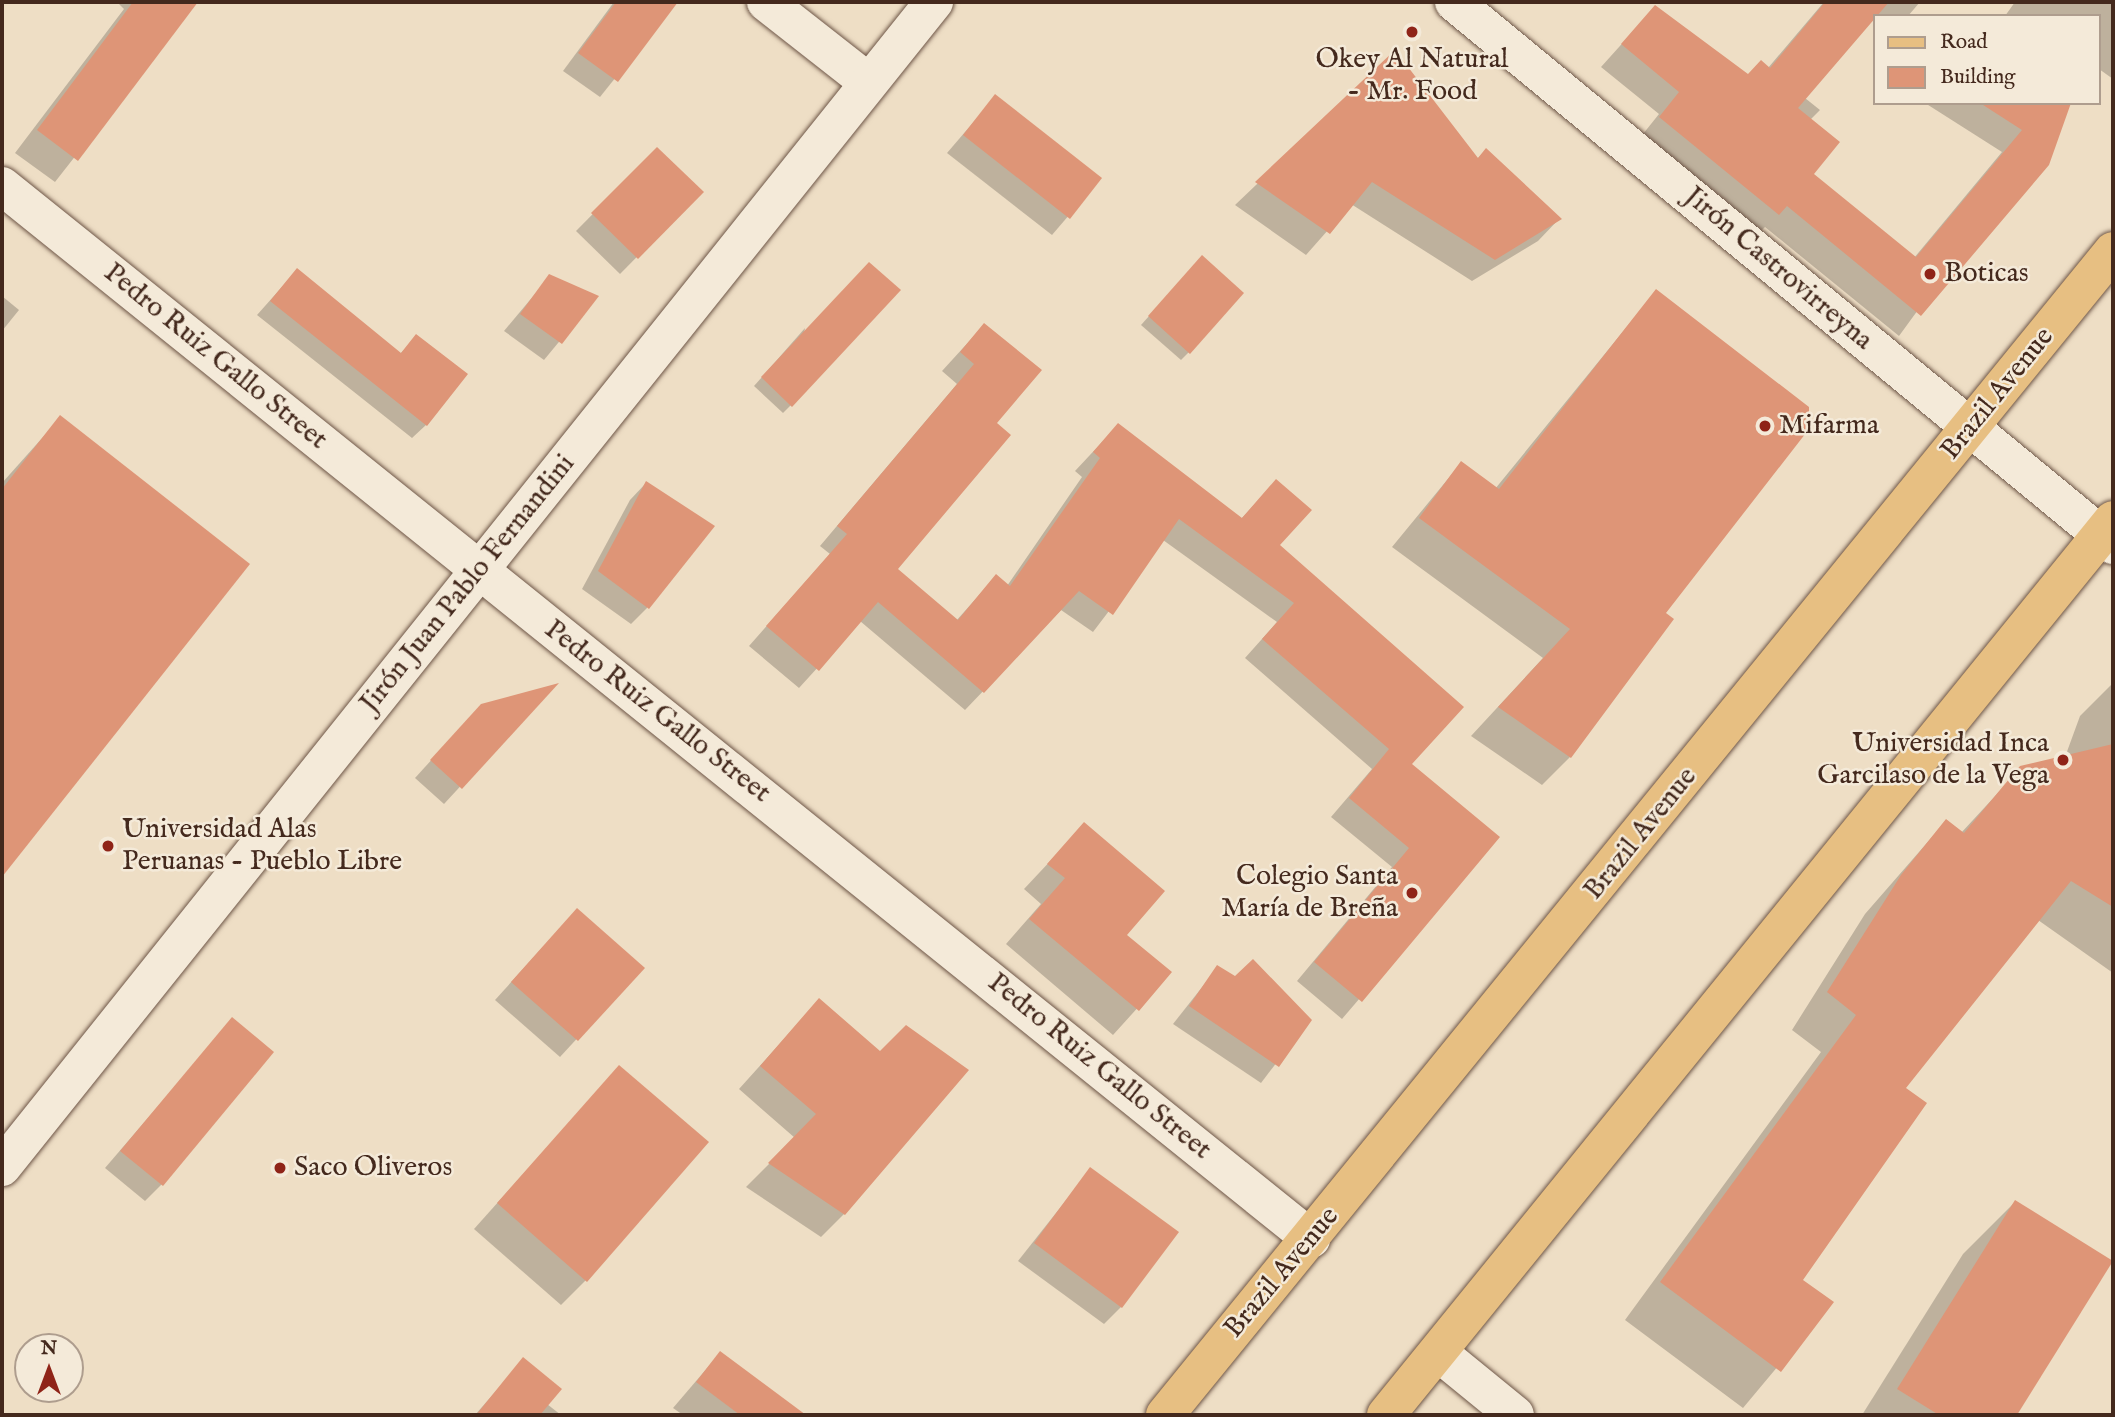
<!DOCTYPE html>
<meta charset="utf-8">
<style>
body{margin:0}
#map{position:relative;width:2115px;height:1417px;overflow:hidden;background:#eedec5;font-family:"IM FELL English",serif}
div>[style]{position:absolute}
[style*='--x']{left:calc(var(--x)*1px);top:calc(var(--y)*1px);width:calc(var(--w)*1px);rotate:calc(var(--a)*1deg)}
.shadow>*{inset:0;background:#0003}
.building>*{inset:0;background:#de9577}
.roads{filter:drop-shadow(0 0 2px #6e5647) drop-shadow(0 0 2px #6e5647)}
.street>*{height:38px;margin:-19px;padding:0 19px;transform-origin:19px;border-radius:19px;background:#f4ead9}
.secondary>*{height:38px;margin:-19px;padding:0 19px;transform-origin:19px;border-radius:19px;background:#f4ead9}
.primary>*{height:38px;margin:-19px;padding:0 19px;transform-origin:19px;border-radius:19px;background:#e7bf82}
.dots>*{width:19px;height:19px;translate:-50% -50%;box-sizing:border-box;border:4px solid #f4ead9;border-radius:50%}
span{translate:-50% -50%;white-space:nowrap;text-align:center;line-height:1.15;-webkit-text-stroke:5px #f4ead9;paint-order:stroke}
.poi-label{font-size:28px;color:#44291d}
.left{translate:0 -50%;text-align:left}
.right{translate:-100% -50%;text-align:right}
.street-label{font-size:28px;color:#44291d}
.frame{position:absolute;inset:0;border:4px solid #44291d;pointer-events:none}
.legend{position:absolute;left:1873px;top:14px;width:228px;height:91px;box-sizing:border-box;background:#f4ead9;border:2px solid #ae9d8e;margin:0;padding:9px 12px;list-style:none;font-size:21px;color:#44291d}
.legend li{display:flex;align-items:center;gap:14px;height:35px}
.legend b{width:35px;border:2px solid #ae9d8e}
.north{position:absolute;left:14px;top:1333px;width:70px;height:70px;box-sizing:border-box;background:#f4ead9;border:2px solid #ae9d8e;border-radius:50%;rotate:0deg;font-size:19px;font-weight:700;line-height:28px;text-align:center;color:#44291d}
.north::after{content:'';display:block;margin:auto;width:24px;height:32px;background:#8f2418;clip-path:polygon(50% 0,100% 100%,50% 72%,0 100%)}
</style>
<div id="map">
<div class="shadow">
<i style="clip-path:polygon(117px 2px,196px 2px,55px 182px,15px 153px,124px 9px)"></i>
<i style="clip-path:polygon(614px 2px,676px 2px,600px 97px,563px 71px)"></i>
<i style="clip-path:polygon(1824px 2px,1920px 2px,1908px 16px,1875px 16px,1805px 98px,1820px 110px,1810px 120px,1811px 174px,1914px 258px,2002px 152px,1925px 103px,2069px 103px,1899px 336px,1765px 227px,1757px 235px,1639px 139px,1659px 114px,1601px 67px,1655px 7px,1747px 76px,1768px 68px)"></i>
<i style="clip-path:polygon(2015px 2px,2113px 2px,2113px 79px,2099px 69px,2099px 16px,2005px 16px)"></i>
<i style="clip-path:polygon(1395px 53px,1477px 159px,1486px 150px,1559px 219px,1538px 241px,1472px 281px,1351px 204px,1306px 255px,1235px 205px)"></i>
<i style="clip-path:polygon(995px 97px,1100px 179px,1052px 235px,947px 153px)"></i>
<i style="clip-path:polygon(657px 149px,701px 192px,620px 274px,576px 231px)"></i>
<i style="clip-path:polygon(1194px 266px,1189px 352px,1181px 360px,1141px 325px)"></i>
<i style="clip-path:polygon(297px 270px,400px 354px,417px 336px,426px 425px,412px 438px,257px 315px)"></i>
<i style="clip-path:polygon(550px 276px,596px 297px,544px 360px,504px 331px)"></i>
<i style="clip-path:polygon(1656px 291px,1664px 613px,1570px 757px,1542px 785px,1471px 736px,1543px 658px,1392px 547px,1461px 463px,1495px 489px)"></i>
<i style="clip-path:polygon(2px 296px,19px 310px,2px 331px)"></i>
<i style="clip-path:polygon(984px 325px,994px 424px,896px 569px,956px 621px,996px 576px,1007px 586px,1082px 477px,1075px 471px,1118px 425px,1241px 519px,1276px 481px,1278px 545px,1410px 764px,1498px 837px,1342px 1019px,1297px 981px,1392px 867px,1331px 817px,1372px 769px,1245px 658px,1277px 622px,1163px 540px,1093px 632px,1061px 610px,965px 710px,860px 621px,799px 688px,749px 646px,830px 554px,820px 546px,957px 384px,942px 371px)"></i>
<i style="clip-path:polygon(805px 328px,791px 405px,783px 413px,754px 386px)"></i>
<i style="clip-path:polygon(60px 418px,247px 565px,2px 874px,2px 483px)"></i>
<i style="clip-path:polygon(646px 483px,647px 608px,631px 624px,582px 589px,630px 500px)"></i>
<i style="clip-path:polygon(2113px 683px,2113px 973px,2038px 920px,1903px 1089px,1801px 1280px,1831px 1303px,1743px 1408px,1625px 1320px,1821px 1052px,1792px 1030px,1865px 914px,1946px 821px,1961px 833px,2021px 768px,2065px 757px,2080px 716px)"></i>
<i style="clip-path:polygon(553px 686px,444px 804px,415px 778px,465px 723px)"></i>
<i style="clip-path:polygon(1084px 825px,1125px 935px,1170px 972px,1113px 1035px,1006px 944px,1041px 904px,1024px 889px)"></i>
<i style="clip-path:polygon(561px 927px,642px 968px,560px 1057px,495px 1000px)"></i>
<i style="clip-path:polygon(1218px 967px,1309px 1020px,1261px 1083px,1173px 1024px)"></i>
<i style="clip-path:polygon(819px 1000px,844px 1214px,821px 1237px,746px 1187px,795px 1138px,739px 1089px)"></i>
<i style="clip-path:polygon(232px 1020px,162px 1184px,145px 1201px,105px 1168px)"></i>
<i style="clip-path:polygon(619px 1067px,586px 1280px,561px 1305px,474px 1229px)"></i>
<i style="clip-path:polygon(1090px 1170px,1121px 1307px,1104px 1324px,1018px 1261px)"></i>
<i style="clip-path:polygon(2015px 1202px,2111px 1261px,2015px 1415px,1862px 1415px,1963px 1254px)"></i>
<i style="clip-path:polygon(720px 1353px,803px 1415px,683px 1415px,673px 1408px)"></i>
<i style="clip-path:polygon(523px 1360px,547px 1404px,561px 1415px,475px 1415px)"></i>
</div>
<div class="building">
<i style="clip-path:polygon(133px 2px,198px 2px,78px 161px,37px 130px)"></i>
<i style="clip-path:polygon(616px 2px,678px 2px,618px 82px,578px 53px)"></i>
<i style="clip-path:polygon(1825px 2px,1889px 2px,1798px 108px,1840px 142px,1814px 174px,1916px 257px,2022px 130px,1980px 103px,2071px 103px,2049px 165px,1921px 316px,1787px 206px,1779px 215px,1659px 117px,1679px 92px,1621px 44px,1655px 5px,1748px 74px,1761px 60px,1770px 68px)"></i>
<i style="clip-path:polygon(1395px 50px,1478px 158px,1486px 148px,1562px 219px,1495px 260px,1372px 182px,1330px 234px,1255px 182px)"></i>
<i style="clip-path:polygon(995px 94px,1102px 178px,1070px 219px,963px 135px)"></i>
<i style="clip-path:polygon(657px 147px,704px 192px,638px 259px,591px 213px)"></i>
<i style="clip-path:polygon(1202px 255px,1244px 293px,1190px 354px,1148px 316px)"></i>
<i style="clip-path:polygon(869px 262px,901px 290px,792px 407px,761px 377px)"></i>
<i style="clip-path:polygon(297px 268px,401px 353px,416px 334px,468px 374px,427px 426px,270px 301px)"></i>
<i style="clip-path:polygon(549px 274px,599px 296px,562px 344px,520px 314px)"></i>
<i style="clip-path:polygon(1656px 289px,1809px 407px,1809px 429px,1666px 613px,1674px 619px,1571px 758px,1498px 707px,1570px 629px,1419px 518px,1461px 461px,1499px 489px)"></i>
<i style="clip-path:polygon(984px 323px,1042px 370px,997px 423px,1011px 435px,898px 569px,958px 620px,996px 574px,1010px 586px,1100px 458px,1093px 452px,1118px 423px,1242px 518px,1276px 479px,1312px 510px,1280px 545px,1464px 707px,1412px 764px,1500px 837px,1362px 1002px,1314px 962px,1409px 848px,1349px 798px,1389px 749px,1262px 639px,1294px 603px,1179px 519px,1113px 615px,1079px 591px,984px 693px,878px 602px,819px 671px,766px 626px,847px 534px,837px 526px,974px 364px,960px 352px)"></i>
<i style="clip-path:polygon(60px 415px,250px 564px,2px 877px,2px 489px)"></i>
<i style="clip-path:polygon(646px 481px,715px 526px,649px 609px,598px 571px)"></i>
<i style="clip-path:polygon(559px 683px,462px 789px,430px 760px,481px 704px)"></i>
<i style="clip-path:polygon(2113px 744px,2113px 907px,2071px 881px,1906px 1088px,1927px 1103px,1803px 1280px,1834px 1302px,1781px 1372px,1660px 1282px,1856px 1015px,1827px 992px,1901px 875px,1946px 819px,1964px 833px,2020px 766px)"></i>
<i style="clip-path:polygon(1084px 822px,1165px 891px,1127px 935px,1172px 972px,1139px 1011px,1029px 919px,1065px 878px,1047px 864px)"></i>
<i style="clip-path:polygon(577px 908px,645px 968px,578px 1041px,511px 982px)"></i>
<i style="clip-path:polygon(1253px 959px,1312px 1020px,1279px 1067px,1189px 1006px,1217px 965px,1235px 976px)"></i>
<i style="clip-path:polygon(819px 998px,880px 1051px,906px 1025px,969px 1070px,845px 1215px,768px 1163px,816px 1114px,760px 1066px)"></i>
<i style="clip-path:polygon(232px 1017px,274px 1052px,163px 1186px,120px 1151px)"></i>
<i style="clip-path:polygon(619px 1065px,709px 1142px,587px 1282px,497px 1203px)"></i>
<i style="clip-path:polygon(1090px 1167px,1179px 1232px,1122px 1308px,1034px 1243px)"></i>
<i style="clip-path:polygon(2015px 1200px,2113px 1261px,2017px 1415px,1939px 1415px,1897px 1389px)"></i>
<i style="clip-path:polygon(720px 1351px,806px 1415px,740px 1415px,696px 1382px)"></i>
<i style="clip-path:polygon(523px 1357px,562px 1389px,540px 1415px,476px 1415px)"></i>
</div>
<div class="roads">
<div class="street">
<i style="--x:766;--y:2;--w:130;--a:38.1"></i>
<i style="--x:1454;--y:2;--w:854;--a:39.49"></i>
<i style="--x:2;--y:186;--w:1680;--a:38.81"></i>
<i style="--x:2;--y:1167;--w:1492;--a:-51.34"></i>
</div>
<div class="secondary">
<i style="--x:1439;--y:1353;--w:98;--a:39.2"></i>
</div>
<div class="primary">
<i style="--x:1165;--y:1415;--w:1501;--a:-50.84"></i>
<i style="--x:1386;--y:1415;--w:1153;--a:-50.91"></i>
</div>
</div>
<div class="dots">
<i style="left:1412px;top:32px;background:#8f2418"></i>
<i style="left:1930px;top:274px;background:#8f2418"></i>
<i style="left:1765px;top:426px;background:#8f2418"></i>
<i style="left:2063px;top:760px;background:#8f2418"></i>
<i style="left:108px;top:846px;background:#8f2418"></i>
<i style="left:1412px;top:893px;background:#8f2418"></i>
<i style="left:280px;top:1168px;background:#8f2418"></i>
</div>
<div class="poi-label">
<span style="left:1412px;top:76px">Okey Al Natural<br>- Mr. Food</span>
<span class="left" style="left:1944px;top:274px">Boticas</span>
<span class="left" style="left:1779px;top:426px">Mifarma</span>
<span class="right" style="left:2049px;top:760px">Universidad Inca<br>Garcilaso de la Vega</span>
<span class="left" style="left:122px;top:846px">Universidad Alas<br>Peruanas - Pueblo Libre</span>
<span class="right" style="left:1398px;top:893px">Colegio Santa<br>María de Breña</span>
<span class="left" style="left:294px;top:1168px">Saco Oliveros</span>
</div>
<div class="street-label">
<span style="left:1778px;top:269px;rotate:40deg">Jirón Castrovirreyna</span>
<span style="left:215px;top:357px;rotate:39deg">Pedro Ruiz Gallo Street</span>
<span style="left:1998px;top:394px;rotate:-51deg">Brazil Avenue</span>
<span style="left:468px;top:584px;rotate:-51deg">Jirón Juan Pablo Fernandini</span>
<span style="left:657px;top:712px;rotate:38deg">Pedro Ruiz Gallo Street</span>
<span style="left:1641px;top:834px;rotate:-51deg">Brazil Avenue</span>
<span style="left:1099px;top:1067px;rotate:39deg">Pedro Ruiz Gallo Street</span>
<span style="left:1282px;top:1273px;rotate:-50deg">Brazil Avenue</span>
</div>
<div class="frame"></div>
<ul class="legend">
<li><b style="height:9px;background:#e7bf82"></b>Road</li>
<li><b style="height:19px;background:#de9577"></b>Building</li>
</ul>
<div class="north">N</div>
</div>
